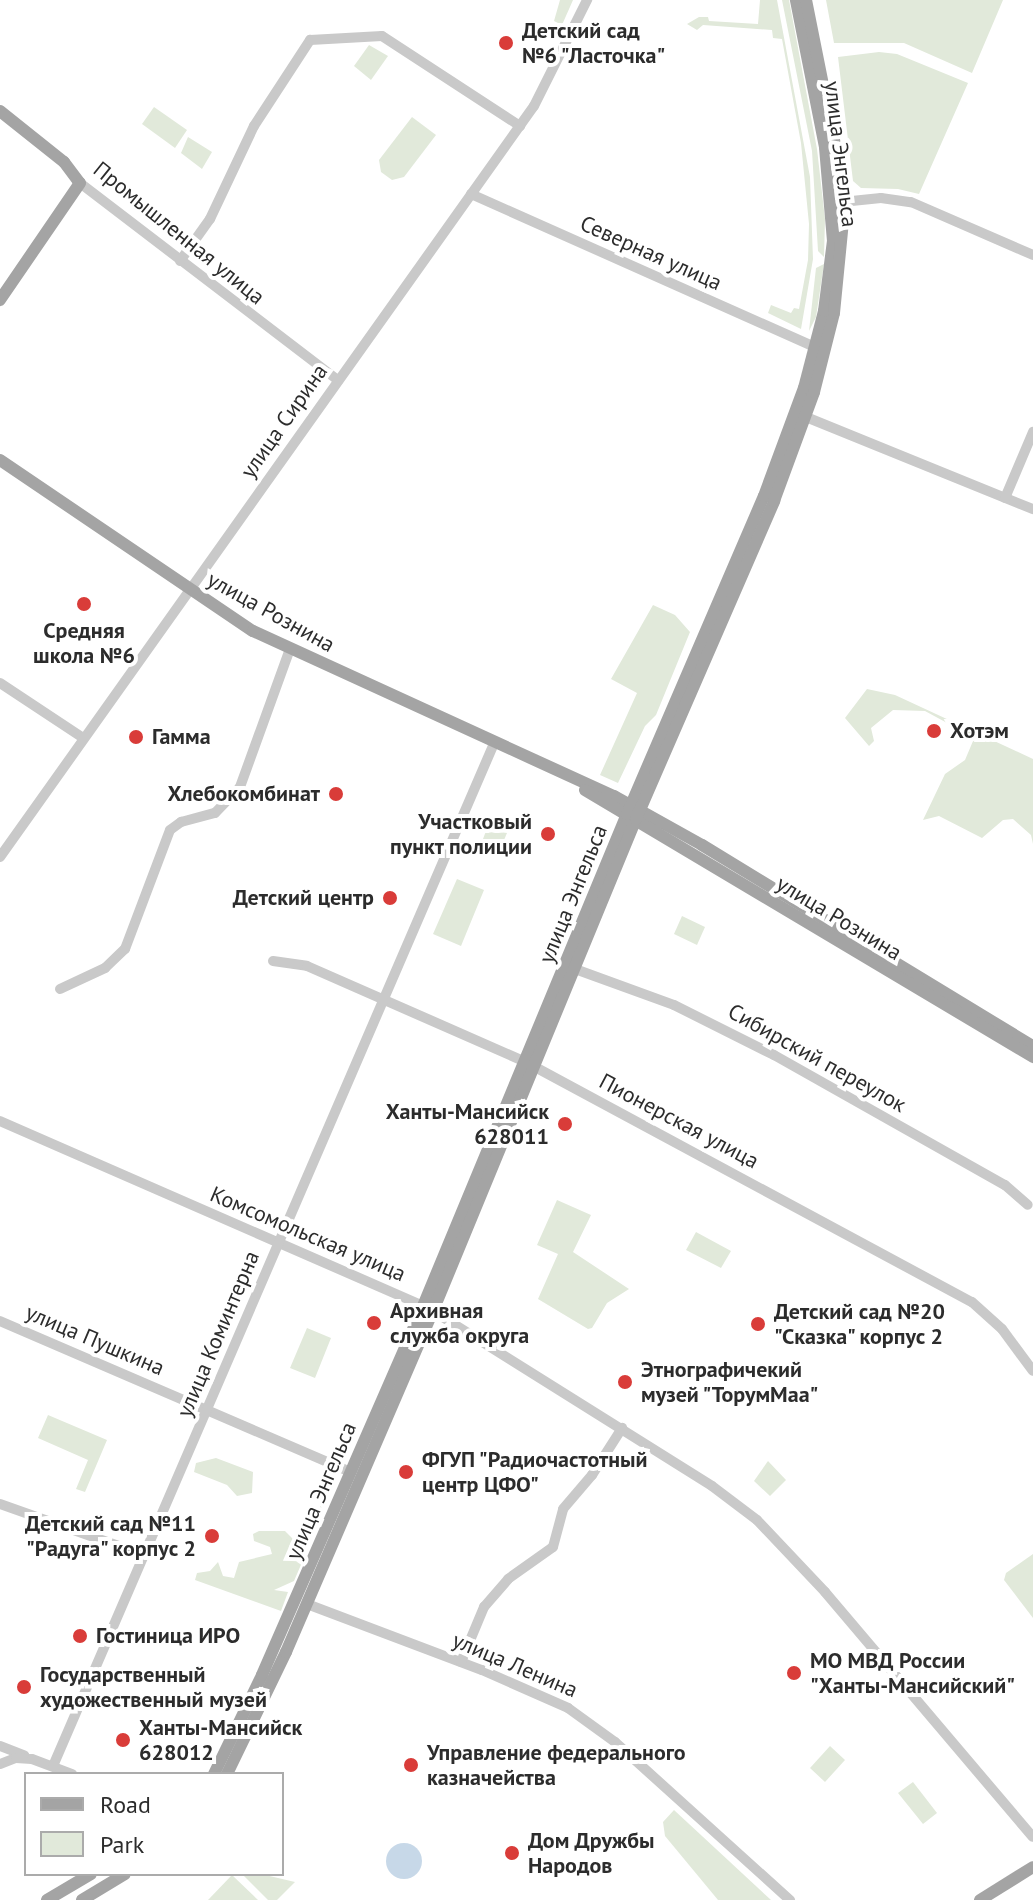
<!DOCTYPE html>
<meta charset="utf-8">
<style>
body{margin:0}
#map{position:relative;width:1033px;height:1900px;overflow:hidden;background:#fff;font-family:"PT Sans",sans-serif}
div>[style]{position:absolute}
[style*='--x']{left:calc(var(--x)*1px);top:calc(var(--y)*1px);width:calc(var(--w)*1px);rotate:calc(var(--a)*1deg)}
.green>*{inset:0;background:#e1e9da}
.water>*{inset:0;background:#c7d8e8}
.round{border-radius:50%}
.minor>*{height:10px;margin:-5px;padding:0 5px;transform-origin:5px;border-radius:5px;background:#c9c9c9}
.major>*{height:12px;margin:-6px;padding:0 6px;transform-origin:6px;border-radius:6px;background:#a4a4a4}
.dots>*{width:22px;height:22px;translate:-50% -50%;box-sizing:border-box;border:4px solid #fff;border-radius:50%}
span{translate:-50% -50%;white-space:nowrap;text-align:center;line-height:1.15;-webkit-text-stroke:8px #fff;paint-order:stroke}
.poi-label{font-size:22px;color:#2c2c2c;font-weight:700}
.left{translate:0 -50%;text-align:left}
.right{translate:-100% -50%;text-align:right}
.street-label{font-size:22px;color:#2c2c2c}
.legend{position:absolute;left:24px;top:1772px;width:260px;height:104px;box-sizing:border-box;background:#fff;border:2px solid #ababab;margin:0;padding:10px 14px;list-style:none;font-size:24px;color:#2c2c2c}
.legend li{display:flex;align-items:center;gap:16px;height:40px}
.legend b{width:40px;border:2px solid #ababab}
</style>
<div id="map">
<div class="green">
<i style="clip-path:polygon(560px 0,573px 0,562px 25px,554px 21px)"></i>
<i style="clip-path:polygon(760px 0,777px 0,810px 177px,813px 259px,801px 329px,768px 313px,771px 305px,791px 313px,794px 308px,799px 309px,808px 260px,809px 224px,801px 143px,782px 39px,773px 38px,772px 30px,703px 25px,697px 30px,687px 24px,699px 17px,708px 17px,709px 21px,758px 24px)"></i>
<i style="clip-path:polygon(782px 0,789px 0,817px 149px,825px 219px,824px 257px,818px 251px,812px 151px)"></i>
<i style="clip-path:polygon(826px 0,1003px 0,972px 73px,904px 43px,834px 43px)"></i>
<i style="clip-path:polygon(369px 45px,388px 56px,371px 80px,354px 66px)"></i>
<i style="clip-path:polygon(879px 52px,897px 54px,968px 83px,919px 194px,898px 189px,861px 188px,853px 181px,838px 57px)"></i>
<i style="clip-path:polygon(154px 107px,187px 130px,175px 148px,142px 124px)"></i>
<i style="clip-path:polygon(412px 117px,436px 135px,404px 177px,392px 180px,381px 172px,379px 160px)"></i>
<i style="clip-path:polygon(188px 137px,212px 152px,202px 169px,181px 153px)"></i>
<i style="clip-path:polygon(824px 264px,816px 317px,809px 331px,816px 268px)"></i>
<i style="clip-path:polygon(653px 605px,675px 615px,690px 632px,656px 715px,645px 726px,618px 783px,600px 775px,637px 693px,611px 679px)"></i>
<i style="clip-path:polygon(867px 689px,895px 695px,1033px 759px,1033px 844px,1031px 835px,1013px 819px,1003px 820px,982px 838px,939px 816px,923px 820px,945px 774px,965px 760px,973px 741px,960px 730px,925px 711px,893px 710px,871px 728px,874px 741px,869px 746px,845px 718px)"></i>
<i style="clip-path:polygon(491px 818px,510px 826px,501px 847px,483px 839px)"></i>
<i style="clip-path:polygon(457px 879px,484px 890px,461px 946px,433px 934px)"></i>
<i style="clip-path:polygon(682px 916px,705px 927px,697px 945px,674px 934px)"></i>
<i style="clip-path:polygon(557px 1200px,591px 1215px,573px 1252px,629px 1289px,607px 1303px,592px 1328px,588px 1329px,538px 1299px,558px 1254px,537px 1245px)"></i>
<i style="clip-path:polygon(696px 1232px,731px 1251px,721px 1268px,686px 1250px)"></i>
<i style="clip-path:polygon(307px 1328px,331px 1338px,315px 1378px,290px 1368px)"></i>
<i style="clip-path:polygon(48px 1415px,107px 1440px,85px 1492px,76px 1489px,88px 1460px,38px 1438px)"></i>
<i style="clip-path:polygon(216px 1458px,253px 1472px,252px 1493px,237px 1496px,227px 1485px,194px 1472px,196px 1463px)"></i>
<i style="clip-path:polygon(768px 1461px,786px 1480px,770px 1496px,754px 1481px)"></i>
<i style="clip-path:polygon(322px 1503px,325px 1509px,294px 1581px,274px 1590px,288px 1592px,281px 1611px,195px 1580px,197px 1573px,210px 1571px,218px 1562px,223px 1576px,234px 1578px,239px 1562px,272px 1554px,270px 1547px,254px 1541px,253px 1534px,259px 1531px,285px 1531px,297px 1543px,302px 1543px)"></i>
<i style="clip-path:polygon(1033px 1554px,1033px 1618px,1004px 1580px,1006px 1573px)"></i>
<i style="clip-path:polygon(830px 1746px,845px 1760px,825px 1782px,810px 1768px)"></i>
<i style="clip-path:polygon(913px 1782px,937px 1813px,923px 1824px,898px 1793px)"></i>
<i style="clip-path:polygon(674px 1810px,771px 1900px,718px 1900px,665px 1836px,663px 1822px)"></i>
<i style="clip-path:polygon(242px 1874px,261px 1874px,295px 1882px,277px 1900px,268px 1900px)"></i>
<i style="clip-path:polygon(232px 1875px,258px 1900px,208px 1900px)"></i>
</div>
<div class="water">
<i class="round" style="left:386px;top:1843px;width:36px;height:36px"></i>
</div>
<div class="minor">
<i style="--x:80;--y:183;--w:325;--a:37.4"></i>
<i style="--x:471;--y:194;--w:376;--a:24"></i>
<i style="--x:842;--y:202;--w:39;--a:-6"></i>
<i style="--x:881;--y:198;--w:30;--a:8"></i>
<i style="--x:911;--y:202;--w:133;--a:23.5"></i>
<i style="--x:180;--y:261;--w:52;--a:-54.5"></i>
<i style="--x:210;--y:219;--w:103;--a:-64.7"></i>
<i style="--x:254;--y:126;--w:103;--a:-56.9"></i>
<i style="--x:310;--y:40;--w:72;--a:-3.2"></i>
<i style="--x:382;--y:36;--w:165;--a:33.1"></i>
<i style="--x:806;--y:417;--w:245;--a:22.1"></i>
<i style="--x:1005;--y:498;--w:72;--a:-67"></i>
<i style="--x:0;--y:683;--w:100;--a:33.5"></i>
<i style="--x:0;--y:857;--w:921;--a:-54.59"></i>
<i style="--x:534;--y:106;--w:119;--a:-63.4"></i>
<i style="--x:273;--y:961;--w:34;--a:8"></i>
<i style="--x:307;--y:966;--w:239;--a:23.7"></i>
<i style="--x:575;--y:969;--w:105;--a:20"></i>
<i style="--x:674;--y:1005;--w:112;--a:26.6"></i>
<i style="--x:774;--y:1055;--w:265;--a:29.4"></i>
<i style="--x:1005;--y:1185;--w:30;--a:41"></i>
<i style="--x:60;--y:989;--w:50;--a:-25"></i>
<i style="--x:105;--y:968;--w:28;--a:-44"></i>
<i style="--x:125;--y:949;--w:127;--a:-69.3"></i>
<i style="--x:170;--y:830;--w:14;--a:-36"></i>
<i style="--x:181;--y:822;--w:35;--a:-15"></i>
<i style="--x:215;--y:813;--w:36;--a:-46"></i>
<i style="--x:240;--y:787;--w:147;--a:-70.1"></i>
<i style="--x:535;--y:1067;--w:496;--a:28.3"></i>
<i style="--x:972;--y:1302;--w:40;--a:42"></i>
<i style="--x:1002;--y:1329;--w:52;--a:53.6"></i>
<i style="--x:0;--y:1121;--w:462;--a:23.6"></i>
<i style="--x:433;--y:1311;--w:329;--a:32.1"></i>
<i style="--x:712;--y:1486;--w:56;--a:37.1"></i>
<i style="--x:757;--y:1520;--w:99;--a:46.6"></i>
<i style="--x:825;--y:1592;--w:321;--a:49.7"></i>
<i style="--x:0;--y:1321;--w:382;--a:23.3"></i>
<i style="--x:0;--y:1504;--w:153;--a:19.5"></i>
<i style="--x:307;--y:1604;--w:187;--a:20.7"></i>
<i style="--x:482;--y:1670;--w:94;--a:23.8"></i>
<i style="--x:568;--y:1708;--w:58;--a:35.9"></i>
<i style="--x:615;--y:1742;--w:236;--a:42.1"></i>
<i style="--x:461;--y:1662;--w:60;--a:-67.3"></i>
<i style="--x:484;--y:1607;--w:37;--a:-49"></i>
<i style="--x:508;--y:1579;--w:55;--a:-35.4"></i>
<i style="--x:553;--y:1547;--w:39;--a:-75"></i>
<i style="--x:563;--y:1509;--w:45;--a:-49.5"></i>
<i style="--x:592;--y:1475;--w:56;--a:-57.4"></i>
<i style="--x:0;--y:1746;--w:26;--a:21"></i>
<i style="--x:0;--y:1764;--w:17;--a:-21"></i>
<i style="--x:16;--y:1758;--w:16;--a:4"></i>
<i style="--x:32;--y:1759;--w:43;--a:20.6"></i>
<i style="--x:53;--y:1766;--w:1116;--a:-66.67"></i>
</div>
<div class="major">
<i style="--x:0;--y:111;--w:82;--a:38.6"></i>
<i style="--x:64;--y:162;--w:26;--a:53"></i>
<i style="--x:80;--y:183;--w:142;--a:124.4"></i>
<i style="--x:0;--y:460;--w:305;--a:34.1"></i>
<i style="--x:253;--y:631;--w:397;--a:24.6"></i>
<i style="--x:614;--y:796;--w:101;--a:29.1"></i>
<i style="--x:702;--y:845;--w:387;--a:31.3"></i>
<i style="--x:585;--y:790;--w:522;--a:30.79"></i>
<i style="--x:214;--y:1774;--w:110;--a:-64.1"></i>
<i style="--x:262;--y:1675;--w:403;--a:-66.4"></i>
<i style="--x:423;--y:1306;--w:533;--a:-67.48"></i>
<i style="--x:627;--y:814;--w:346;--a:-66.7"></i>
<i style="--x:764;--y:496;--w:115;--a:-69.7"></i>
<i style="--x:804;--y:388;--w:80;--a:-75.4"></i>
<i style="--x:824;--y:311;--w:71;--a:-82.7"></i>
<i style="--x:833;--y:241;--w:94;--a:-94.9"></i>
<i style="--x:825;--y:147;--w:150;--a:-101.2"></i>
<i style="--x:227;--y:1774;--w:136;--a:-64.2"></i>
<i style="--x:286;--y:1652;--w:371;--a:-66.7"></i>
<i style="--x:433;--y:1311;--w:532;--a:-67.58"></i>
<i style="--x:636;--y:819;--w:347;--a:-66.5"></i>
<i style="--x:774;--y:501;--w:116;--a:-69.8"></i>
<i style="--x:814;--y:392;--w:81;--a:-75.8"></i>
<i style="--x:834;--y:313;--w:91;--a:-84.4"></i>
<i style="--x:843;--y:222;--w:77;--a:-95.9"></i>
<i style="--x:835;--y:145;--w:148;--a:-101.3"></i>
<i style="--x:47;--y:1900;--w:51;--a:-30.6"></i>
<i style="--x:82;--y:1900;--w:50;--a:-31.2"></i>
<i style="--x:980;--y:1900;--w:62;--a:-31.9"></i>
</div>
<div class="dots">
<i style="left:506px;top:43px;background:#d93c39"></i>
<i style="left:84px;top:604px;background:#d93c39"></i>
<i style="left:934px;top:731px;background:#d93c39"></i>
<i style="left:136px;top:737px;background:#d93c39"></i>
<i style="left:336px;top:794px;background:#d93c39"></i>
<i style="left:548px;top:834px;background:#d93c39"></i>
<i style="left:390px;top:898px;background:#d93c39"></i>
<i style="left:565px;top:1124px;background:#d93c39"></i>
<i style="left:374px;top:1323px;background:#d93c39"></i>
<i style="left:758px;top:1324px;background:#d93c39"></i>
<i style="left:625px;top:1382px;background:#d93c39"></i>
<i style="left:406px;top:1472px;background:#d93c39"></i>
<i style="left:212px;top:1536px;background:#d93c39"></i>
<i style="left:80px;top:1636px;background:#d93c39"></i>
<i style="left:794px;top:1673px;background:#d93c39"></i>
<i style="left:24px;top:1687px;background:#d93c39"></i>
<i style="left:123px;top:1740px;background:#d93c39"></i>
<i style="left:411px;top:1765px;background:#d93c39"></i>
<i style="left:512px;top:1853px;background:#d93c39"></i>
</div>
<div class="poi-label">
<span class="left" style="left:522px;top:43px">Детский сад<br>№6 "Ласточка"</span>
<span style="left:84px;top:643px">Средняя<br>школа №6</span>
<span class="left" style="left:950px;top:731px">Хотэм</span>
<span class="left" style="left:152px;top:737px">Гамма</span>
<span class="right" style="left:320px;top:794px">Хлебокомбинат</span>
<span class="right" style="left:532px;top:834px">Участковый<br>пункт полиции</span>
<span class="right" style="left:374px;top:898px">Детский центр</span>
<span class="right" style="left:549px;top:1124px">Ханты-Мансийск<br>628011</span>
<span class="left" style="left:390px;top:1323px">Архивная<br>служба округа</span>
<span class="left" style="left:774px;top:1324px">Детский сад №20<br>"Сказка" корпус 2</span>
<span class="left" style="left:641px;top:1382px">Этнографичекий<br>музей "ТорумМаа"</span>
<span class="left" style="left:422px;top:1472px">ФГУП "Радиочастотный<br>центр ЦФО"</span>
<span class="right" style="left:196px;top:1536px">Детский сад №11<br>"Радуга" корпус 2</span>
<span class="left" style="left:96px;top:1636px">Гостиница ИРО</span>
<span class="left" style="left:810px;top:1673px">МО МВД России<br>"Ханты-Мансийский"</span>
<span class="left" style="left:40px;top:1687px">Государственный<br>художественный музей</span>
<span class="left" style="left:139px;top:1740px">Ханты-Мансийск<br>628012</span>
<span class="left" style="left:427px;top:1765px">Управление федерального<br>казначейства</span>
<span class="left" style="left:528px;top:1853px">Дом Дружбы<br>Народов</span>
</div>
<div class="street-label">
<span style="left:841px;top:154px;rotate:83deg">улица Энгельса</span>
<span style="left:179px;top:233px;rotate:39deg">Промышленная улица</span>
<span style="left:651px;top:253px;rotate:24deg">Северная улица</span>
<span style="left:284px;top:421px;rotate:-55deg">улица Сирина</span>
<span style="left:271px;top:612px;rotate:29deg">улица Рознина</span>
<span style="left:573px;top:894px;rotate:-68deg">улица Энгельса</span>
<span style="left:839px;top:918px;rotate:31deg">улица Рознина</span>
<span style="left:817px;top:1058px;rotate:29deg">Сибирский переулок</span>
<span style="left:679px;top:1121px;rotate:28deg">Пионерская улица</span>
<span style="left:308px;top:1234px;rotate:23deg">Комсомольская улица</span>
<span style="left:218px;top:1334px;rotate:-67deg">улица Коминтерна</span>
<span style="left:95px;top:1340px;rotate:23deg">улица Пушкина</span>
<span style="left:321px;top:1491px;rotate:-67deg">улица Энгельса</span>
<span style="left:515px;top:1665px;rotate:23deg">улица Ленина</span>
</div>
<ul class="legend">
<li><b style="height:10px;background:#a4a4a4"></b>Road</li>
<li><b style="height:22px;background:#e1e9da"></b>Park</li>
</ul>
</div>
